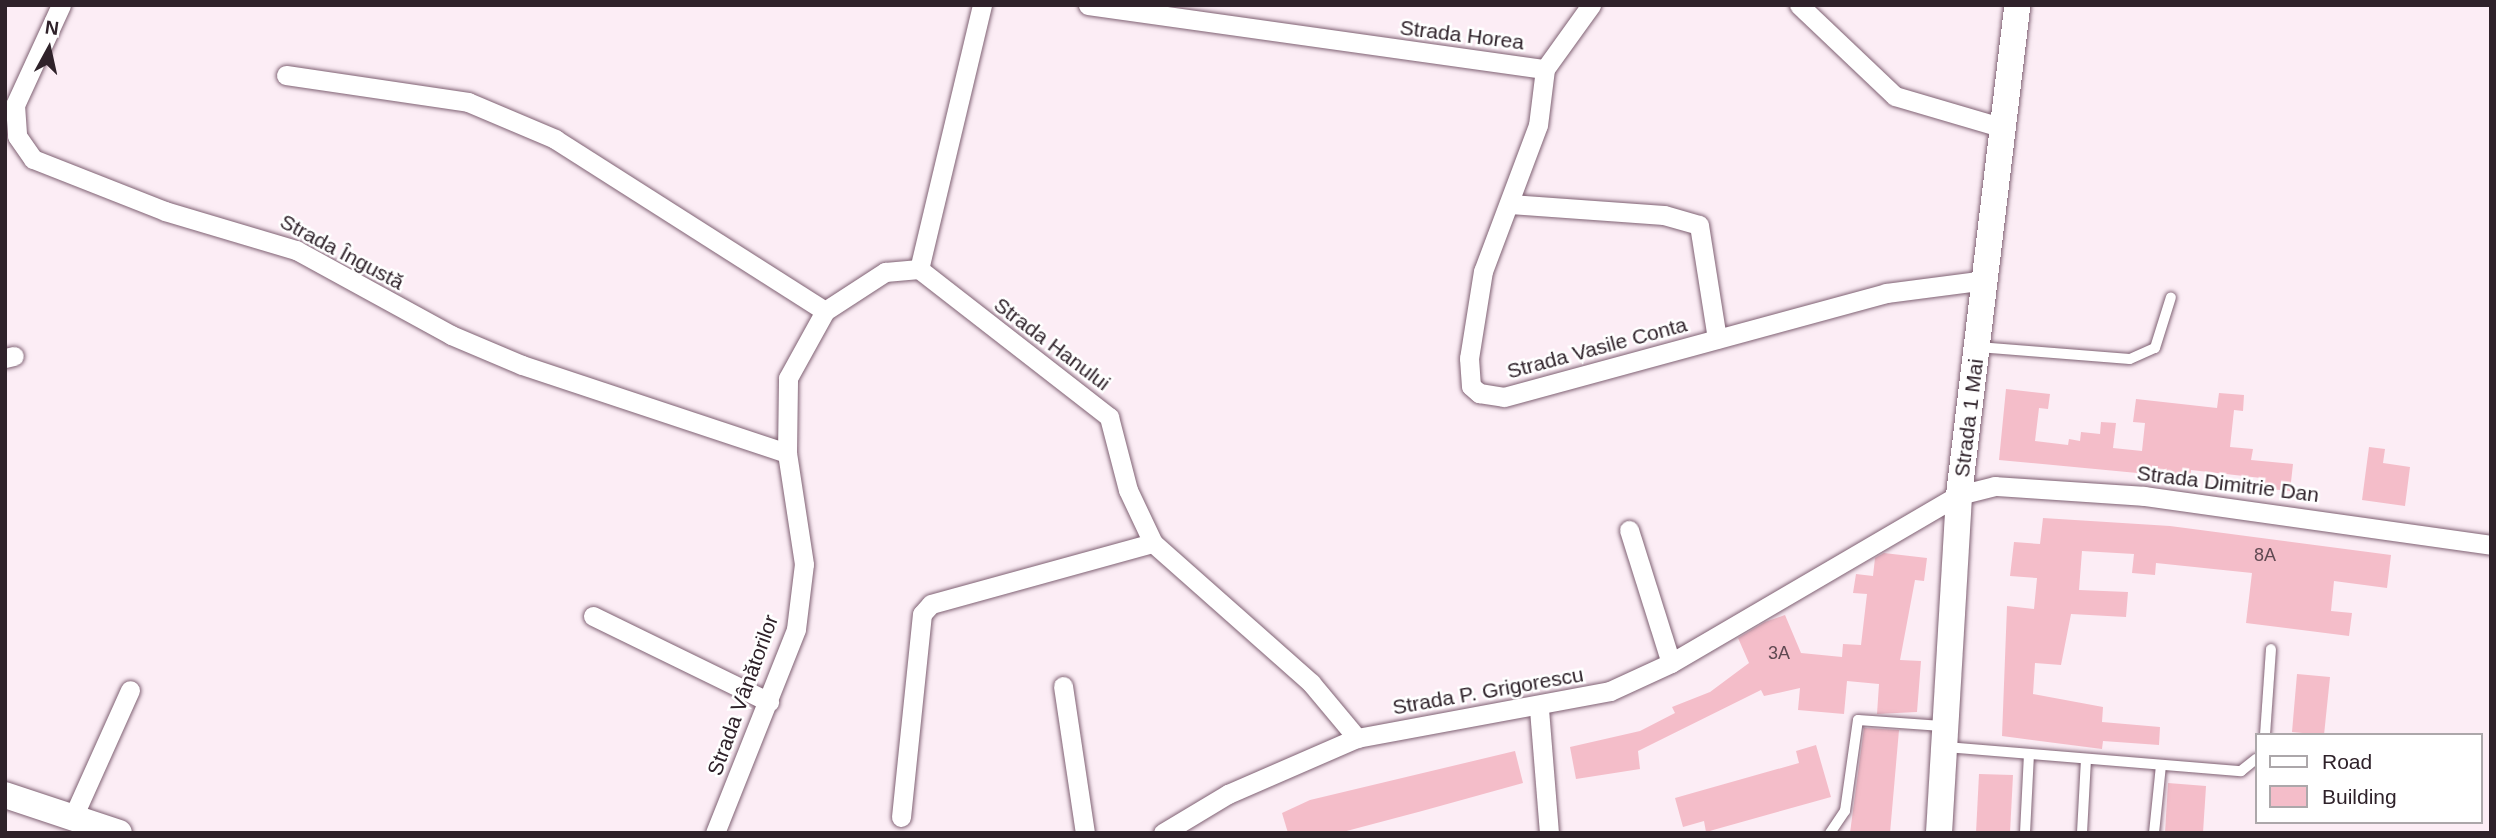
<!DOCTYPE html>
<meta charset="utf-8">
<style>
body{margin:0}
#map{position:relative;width:2496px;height:838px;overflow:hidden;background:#fcedf5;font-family:Helvetica,sans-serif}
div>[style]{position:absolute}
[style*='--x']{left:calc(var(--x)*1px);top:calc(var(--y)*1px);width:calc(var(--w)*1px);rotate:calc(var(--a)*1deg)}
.building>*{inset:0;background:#f4bdc9}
.roads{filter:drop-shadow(0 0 2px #7f6173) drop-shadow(0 0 2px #7f6173)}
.lane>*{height:10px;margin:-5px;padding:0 5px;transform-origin:5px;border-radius:5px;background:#fff}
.street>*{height:19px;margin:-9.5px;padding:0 9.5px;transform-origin:9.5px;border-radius:9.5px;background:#fff}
.secondary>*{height:26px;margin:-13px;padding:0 13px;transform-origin:13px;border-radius:13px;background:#fff}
span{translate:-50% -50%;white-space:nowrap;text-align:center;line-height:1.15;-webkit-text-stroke:5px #fff;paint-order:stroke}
.number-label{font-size:18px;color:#604952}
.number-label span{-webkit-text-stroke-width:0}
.street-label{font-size:21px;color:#2f222a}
.frame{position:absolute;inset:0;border:7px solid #2f222a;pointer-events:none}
.legend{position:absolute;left:2255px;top:733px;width:228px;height:91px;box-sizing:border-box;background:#fff;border:2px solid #aca7aa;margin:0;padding:9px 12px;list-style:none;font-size:21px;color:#2f222a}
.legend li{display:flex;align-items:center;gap:14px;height:35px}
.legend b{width:35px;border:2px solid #aca7aa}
.north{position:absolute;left:14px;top:14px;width:70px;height:70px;-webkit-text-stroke:5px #fff;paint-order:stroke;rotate:8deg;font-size:19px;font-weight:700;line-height:28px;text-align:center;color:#2f222a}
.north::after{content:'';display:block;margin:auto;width:24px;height:32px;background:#2f222a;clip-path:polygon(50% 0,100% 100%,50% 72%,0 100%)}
</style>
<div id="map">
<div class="building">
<i style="clip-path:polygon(2006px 389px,2050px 394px,2048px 409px,2039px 408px,2035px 441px,2068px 445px,2069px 439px,2080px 441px,2081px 432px,2100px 434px,2101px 422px,2116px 423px,2113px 448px,2142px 451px,2145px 423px,2133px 422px,2136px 399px,2217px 408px,2219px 393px,2244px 395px,2243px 411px,2234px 410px,2230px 447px,2253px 449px,2251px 460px,2293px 464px,2290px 491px,2260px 488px,2261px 478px,2191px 470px,2190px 478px,1999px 460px)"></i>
<i style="clip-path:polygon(2369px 447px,2385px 449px,2383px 463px,2410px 467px,2405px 506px,2362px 500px)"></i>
<i style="clip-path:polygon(2043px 518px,2170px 526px,2391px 555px,2387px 588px,2334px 581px,2331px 611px,2352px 613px,2349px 636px,2246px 623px,2252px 573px,2156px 563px,2155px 575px,2132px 573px,2134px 554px,2082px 551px,2079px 590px,2128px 592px,2126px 617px,2071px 614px,2061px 665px,2035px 663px,2033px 694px,2103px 707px,2102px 722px,2160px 727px,2159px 745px,2103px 741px,2102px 749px,2002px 736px,2007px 606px,2034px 609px,2037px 578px,2010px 576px,2014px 542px,2040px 544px)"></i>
<i style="clip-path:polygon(1884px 553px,1927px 558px,1924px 581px,1915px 580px,1900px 660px,1921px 661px,1917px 712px,1877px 714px,1879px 684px,1847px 681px,1844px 714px,1798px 710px,1800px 688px,1764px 696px,1761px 690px,1638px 751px,1640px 769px,1576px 779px,1570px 747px,1640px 731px,1675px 713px,1672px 707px,1710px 692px,1749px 663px,1738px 638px,1765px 622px,1785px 615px,1801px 653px,1842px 657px,1843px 644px,1861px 645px,1867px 594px,1853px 593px,1856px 574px,1873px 576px,1875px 558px)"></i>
<i style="clip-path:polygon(2297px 674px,2330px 677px,2324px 735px,2292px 732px)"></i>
<i style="clip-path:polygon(1864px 728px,1899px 730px,1890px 833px,1850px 833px)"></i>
<i style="clip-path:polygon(1816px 745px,1831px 797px,1706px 832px,1704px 821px,1683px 827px,1675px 798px,1799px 763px,1796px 751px)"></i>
<i style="clip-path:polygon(1515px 751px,1523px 783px,1422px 811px,1339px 833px,1288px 833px,1282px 813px,1310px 800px)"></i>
<i style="clip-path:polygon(1979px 774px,2013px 775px,2010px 833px,1976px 833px)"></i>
<i style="clip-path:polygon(2168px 783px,2206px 786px,2203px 833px,2165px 833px)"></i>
</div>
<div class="roads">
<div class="lane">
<i style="--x:1978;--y:347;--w:152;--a:4.5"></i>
<i style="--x:2130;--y:359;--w:27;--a:-24"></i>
<i style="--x:2155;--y:348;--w:53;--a:-72.6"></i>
<i style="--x:2265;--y:735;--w:86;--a:-86"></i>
<i style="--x:1946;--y:747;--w:296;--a:4.7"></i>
<i style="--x:2241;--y:771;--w:19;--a:-39"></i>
<i style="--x:1830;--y:833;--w:27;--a:-56"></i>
<i style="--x:1845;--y:811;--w:92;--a:-81.9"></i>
<i style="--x:1858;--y:720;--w:84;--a:4.1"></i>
<i style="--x:2025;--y:833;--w:79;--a:-87.1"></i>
<i style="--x:2082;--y:833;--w:74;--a:-86.9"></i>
<i style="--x:2154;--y:833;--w:68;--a:-84.1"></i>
</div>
<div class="street">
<i style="--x:61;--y:5;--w:110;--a:114.7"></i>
<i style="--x:15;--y:105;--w:31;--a:86"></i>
<i style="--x:17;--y:136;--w:28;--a:55"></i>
<i style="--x:33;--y:159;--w:142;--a:21.5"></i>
<i style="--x:165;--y:211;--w:137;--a:16.6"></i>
<i style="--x:296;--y:250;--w:177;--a:28.7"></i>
<i style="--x:451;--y:335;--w:77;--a:22.9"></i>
<i style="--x:522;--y:365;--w:279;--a:18.4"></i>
<i style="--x:982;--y:5;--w:271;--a:103.4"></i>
<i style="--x:919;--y:269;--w:241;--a:37.9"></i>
<i style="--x:1109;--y:417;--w:75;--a:75.4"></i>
<i style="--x:1128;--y:490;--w:59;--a:64.7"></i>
<i style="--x:1153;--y:543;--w:211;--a:41.5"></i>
<i style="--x:1311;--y:683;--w:72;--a:50.1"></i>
<i style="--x:1088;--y:5;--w:461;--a:8"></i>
<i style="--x:1545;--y:69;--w:79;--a:-54.3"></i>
<i style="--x:1799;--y:5;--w:132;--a:43.5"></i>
<i style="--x:1895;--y:96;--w:114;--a:16.4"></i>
<i style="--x:1545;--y:69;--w:56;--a:97.1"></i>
<i style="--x:1538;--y:125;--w:156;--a:110.6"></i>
<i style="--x:1483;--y:271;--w:88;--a:99.1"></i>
<i style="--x:1469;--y:358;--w:28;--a:86"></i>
<i style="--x:1471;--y:386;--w:11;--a:41"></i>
<i style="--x:1479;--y:393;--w:25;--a:9"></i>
<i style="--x:1504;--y:397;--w:396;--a:-15.2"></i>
<i style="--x:1886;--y:293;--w:101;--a:-7.4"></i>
<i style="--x:286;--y:75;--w:184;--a:8.4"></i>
<i style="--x:468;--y:102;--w:95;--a:23"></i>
<i style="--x:555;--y:139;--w:320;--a:32.5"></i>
<i style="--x:1510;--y:204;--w:154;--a:4.1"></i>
<i style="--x:1664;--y:215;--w:36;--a:16"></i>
<i style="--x:1699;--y:225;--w:115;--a:81"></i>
<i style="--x:5;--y:358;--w:9;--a:-13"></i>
<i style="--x:1629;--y:530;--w:139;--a:72.5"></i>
<i style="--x:593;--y:616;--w:196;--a:26"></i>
<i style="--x:1063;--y:686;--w:149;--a:81.5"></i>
<i style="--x:1539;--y:709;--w:124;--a:85.4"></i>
<i style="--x:73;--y:817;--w:139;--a:-65.8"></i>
<i style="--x:901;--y:817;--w:204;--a:-84.1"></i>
<i style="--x:922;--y:614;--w:13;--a:-48"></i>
<i style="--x:931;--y:604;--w:230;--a:-15.4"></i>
<i style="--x:715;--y:833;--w:219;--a:-68.3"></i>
<i style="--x:796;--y:629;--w:65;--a:-83"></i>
<i style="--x:804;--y:564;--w:112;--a:-98.7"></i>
<i style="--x:787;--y:453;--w:75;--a:-89.2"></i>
<i style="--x:788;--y:378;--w:77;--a:-61.1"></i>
<i style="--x:825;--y:311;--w:72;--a:-33"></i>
<i style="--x:885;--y:272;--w:34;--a:-5"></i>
<i style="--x:1163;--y:833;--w:76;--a:-31"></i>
<i style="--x:1228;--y:794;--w:141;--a:-23.5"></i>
<i style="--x:1357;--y:738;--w:257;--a:-10.5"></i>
<i style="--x:1610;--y:691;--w:67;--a:-24.7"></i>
<i style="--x:1671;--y:663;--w:333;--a:-30.3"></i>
<i style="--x:1959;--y:495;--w:37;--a:-14"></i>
<i style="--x:1995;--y:486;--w:149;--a:3.8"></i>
<i style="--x:2144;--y:496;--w:350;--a:8"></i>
</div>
<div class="secondary">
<i style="--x:5;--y:795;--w:120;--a:18.4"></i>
<i style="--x:1939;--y:833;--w:339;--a:-86.6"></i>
<i style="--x:1959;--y:495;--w:493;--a:-83.2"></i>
</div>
</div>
<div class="number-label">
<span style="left:2265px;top:555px">8A</span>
<span style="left:1779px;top:653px">3A</span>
</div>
<div class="street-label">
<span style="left:1462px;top:35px;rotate:7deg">Strada Horea</span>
<span style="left:342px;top:252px;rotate:28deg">Strada Îngustă</span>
<span style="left:1052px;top:344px;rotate:37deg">Strada Hanului</span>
<span style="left:1597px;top:348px;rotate:-15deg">Strada Vasile Conta</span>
<span style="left:1969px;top:418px;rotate:-83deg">Strada 1 Mai</span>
<span style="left:2228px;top:484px;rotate:7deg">Strada Dimitrie Dan</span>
<span style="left:1488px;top:691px;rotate:-10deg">Strada P. Grigorescu</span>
<span style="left:743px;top:695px;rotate:-70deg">Strada Vânătorilor</span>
</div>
<div class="frame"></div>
<ul class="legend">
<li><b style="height:9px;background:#fff"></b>Road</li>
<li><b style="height:19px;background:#f4bdc9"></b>Building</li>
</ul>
<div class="north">N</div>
</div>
